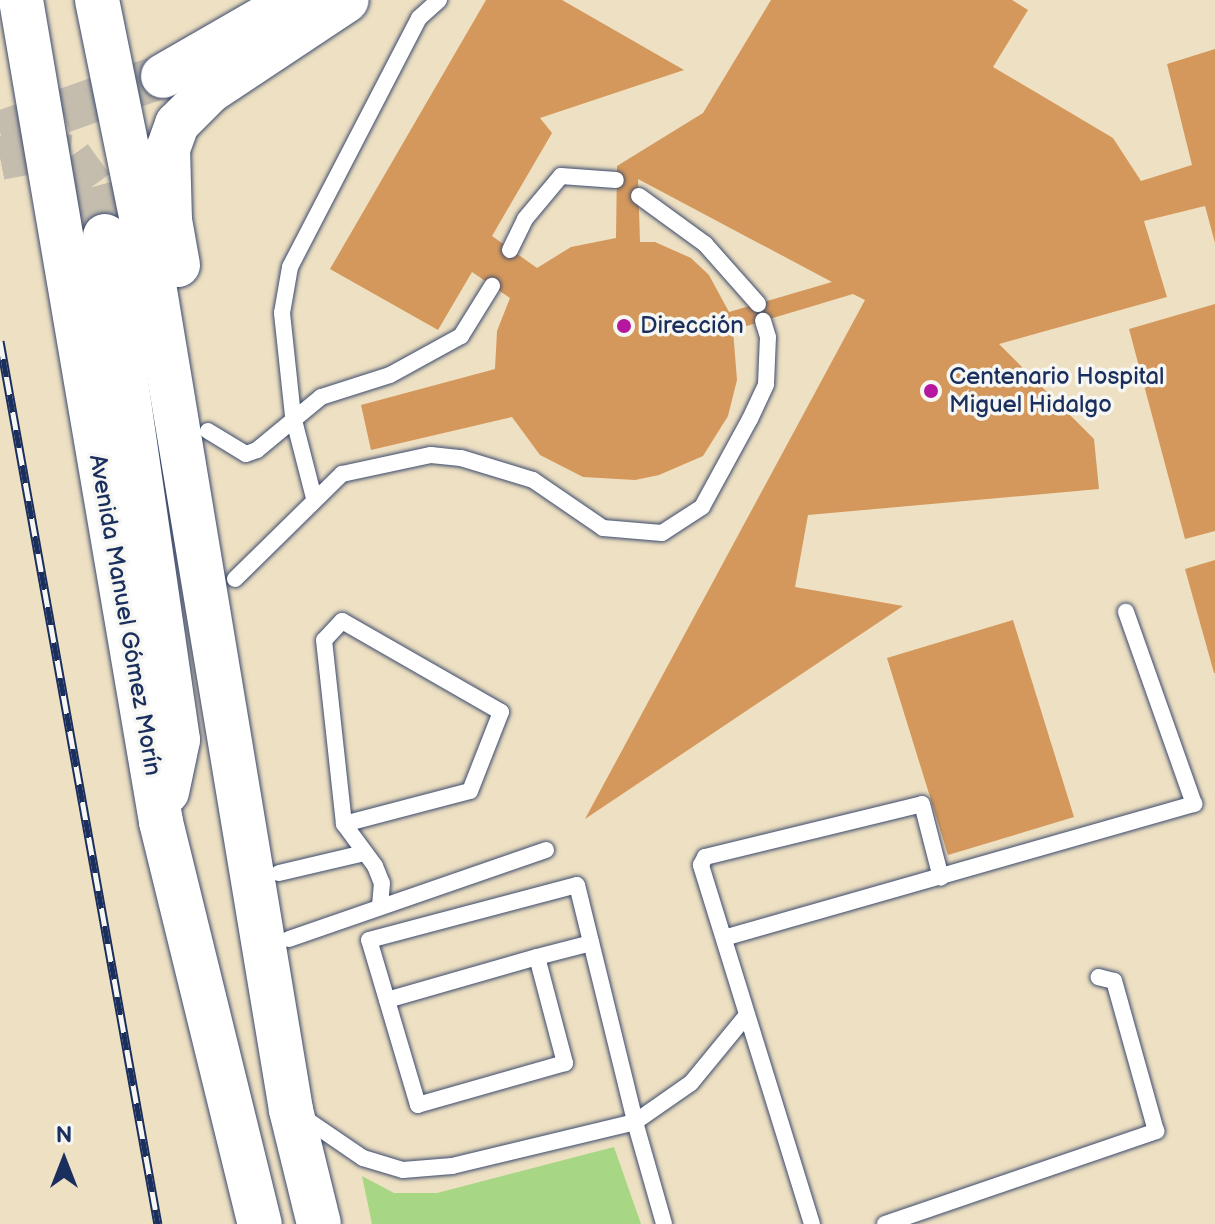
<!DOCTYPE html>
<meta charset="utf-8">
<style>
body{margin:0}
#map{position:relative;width:1215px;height:1224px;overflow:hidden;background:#eee0c2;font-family:"Balsamiq Sans",sans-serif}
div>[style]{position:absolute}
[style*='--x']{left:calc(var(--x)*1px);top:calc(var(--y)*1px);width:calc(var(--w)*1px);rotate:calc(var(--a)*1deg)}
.green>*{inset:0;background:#a7d785}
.building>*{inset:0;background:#d4985c}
.secondary-tunnel>*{height:44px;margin-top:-22px;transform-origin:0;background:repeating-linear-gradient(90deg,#c4bdae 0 44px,transparent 0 66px)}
.primary-tunnel>*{height:44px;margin-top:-22px;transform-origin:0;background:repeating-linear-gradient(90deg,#c4bdae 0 44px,transparent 0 66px)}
.roads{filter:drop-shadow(0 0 2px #3b4a6d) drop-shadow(0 0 2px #3b4a6d)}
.lane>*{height:16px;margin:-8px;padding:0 8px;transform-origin:8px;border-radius:8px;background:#fff}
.secondary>*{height:44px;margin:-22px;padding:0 22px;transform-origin:22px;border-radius:22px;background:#fff}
.primary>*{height:44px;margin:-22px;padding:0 22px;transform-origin:22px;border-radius:22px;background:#fff}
.rail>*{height:9px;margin-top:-4.5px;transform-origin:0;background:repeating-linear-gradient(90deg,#f6f6f2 0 18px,#1b2f5e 0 36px);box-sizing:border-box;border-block:2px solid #1b2f5e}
.dots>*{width:22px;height:22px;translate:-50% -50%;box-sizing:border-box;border:4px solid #f6f6f2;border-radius:50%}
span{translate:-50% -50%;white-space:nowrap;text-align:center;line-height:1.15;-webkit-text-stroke:7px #f6f6f2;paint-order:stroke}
.poi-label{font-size:24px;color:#1b2f5e}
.left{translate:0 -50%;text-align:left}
.street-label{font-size:24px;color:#1b2f5e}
.north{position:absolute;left:24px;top:1120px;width:80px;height:80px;-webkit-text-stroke:6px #f6f6f2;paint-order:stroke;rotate:0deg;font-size:22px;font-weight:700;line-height:32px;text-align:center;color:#1b2f5e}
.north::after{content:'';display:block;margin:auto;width:28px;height:36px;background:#1b2f5e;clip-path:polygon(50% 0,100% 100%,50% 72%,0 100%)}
</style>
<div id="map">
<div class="green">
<i style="clip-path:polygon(614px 1147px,641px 1224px,372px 1224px,362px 1176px,394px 1193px,437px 1193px)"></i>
</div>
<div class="building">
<i style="clip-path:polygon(evenodd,486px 0,562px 0,684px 70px,540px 118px,552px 133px,492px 236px,537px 268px,571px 247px,616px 238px,617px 166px,703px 113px,771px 0,1012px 0,1028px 10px,993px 67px,1113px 138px,1141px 181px,1192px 165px,1167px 64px,1215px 49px,1215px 243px,1205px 206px,1144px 221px,1167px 297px,999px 344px,1094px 439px,1099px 489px,808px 515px,795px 587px,903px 606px,585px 819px,865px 300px,853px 294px,733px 330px,737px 380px,728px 416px,703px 456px,659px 475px,635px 480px,583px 477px,540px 455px,512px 417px,371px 450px,361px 405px,495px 369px,497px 331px,510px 298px,472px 272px,438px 330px,330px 269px,486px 0,638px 179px,832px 282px,729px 312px,709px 275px,691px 258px,655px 242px,640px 242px,638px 179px)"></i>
<i style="clip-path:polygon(1215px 304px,1215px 531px,1185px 539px,1129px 329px)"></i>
<i style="clip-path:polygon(1215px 560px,1215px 673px,1214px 673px,1185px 569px)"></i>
<i style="clip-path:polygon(1013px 620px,1074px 817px,948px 855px,887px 658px)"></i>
</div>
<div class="secondary-tunnel">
<i style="--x:0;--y:133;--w:173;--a:-19.3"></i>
</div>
<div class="primary-tunnel">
<i style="--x:0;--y:158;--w:31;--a:-11"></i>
<i style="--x:30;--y:152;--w:40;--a:7.1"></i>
<i style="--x:70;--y:157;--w:37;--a:54"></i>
<i style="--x:92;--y:187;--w:51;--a:75.1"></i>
</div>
<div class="roads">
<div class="lane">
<i style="--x:639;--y:196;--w:82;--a:36"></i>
<i style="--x:705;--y:244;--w:80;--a:48.5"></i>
<i style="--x:510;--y:250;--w:34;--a:-64"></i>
<i style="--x:525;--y:219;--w:56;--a:-50.1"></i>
<i style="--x:561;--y:176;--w:55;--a:4.2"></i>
<i style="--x:208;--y:431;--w:44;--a:31.2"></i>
<i style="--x:246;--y:454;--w:12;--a:-20"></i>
<i style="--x:257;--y:450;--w:83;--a:-39.6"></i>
<i style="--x:321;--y:397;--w:72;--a:-17.7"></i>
<i style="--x:390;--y:375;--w:81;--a:-28.8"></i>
<i style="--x:461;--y:336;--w:59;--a:-58.2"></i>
<i style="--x:314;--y:498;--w:85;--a:-104.4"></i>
<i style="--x:293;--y:416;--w:104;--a:-96.1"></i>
<i style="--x:282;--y:313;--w:47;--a:-80.1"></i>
<i style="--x:290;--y:267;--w:280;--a:-62.6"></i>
<i style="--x:419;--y:18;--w:27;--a:-42"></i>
<i style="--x:235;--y:579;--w:150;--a:-44.5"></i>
<i style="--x:342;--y:474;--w:91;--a:-12.1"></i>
<i style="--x:431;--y:455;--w:30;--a:6"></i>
<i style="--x:461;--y:458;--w:75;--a:17"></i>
<i style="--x:533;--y:480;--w:85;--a:34.4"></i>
<i style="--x:603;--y:528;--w:59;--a:4.8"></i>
<i style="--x:662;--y:533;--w:48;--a:-33"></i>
<i style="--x:702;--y:507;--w:100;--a:-61.4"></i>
<i style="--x:750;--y:419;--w:38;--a:-65"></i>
<i style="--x:766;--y:384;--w:47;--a:-87.6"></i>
<i style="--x:768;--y:337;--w:17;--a:-107"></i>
<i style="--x:344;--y:824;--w:130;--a:-14.7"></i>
<i style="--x:470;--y:791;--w:85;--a:-68.6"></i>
<i style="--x:501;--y:712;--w:183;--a:-150.2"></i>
<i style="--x:342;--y:621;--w:26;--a:133"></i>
<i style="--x:324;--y:640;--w:185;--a:83.8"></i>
<i style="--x:344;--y:824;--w:52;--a:53.6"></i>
<i style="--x:375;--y:866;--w:18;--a:68"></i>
<i style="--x:382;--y:883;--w:23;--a:95"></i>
<i style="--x:279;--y:873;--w:87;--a:-13.2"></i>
<i style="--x:727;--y:937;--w:486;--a:-15.9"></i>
<i style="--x:1194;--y:804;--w:204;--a:-109.5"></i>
<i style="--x:289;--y:939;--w:272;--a:-19.1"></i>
<i style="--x:537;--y:957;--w:56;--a:-14.5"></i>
<i style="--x:387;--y:1000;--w:156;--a:-16"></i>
<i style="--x:537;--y:957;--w:110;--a:75.2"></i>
<i style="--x:565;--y:1063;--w:153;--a:164.1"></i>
<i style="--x:418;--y:1105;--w:172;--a:-106.5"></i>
<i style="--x:369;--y:940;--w:215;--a:-14.8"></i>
<i style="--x:577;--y:885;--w:244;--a:76.2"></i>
<i style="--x:635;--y:1122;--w:68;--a:-34.9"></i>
<i style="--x:691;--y:1083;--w:87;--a:-50.6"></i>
<i style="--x:300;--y:1115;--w:76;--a:34.3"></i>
<i style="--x:363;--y:1158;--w:42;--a:16.7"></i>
<i style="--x:403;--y:1170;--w:49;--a:-4.7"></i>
<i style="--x:452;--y:1166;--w:188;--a:-13.5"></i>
<i style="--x:635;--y:1122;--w:106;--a:74.1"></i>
<i style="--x:812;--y:1224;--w:376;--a:-107.2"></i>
<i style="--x:701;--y:865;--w:9;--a:-63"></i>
<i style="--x:705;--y:857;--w:223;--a:-13.7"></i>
<i style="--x:922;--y:804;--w:76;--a:75.6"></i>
<i style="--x:885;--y:1224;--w:287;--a:-18.9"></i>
<i style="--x:1156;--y:1131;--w:156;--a:-105.6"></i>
<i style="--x:1114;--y:981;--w:16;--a:-166"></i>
</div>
<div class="secondary">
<i style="--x:163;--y:76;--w:152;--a:-29.9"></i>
</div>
<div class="primary">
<i style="--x:21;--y:0;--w:834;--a:80.33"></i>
<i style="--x:161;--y:822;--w:414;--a:76.2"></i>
<i style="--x:97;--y:0;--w:271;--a:78.5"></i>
<i style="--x:151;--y:266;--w:856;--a:80.58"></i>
<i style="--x:291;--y:1110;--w:117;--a:76.2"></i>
<i style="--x:105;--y:236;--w:509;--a:81.76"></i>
<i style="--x:178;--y:740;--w:53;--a:101.9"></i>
<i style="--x:178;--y:265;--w:46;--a:-100.1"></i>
<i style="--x:170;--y:220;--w:71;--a:-91.6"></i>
<i style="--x:168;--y:149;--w:27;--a:-70"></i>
<i style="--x:177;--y:124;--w:47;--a:-45"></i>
<i style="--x:210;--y:91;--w:164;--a:-33.6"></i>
</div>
</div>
<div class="rail">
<i style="--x:0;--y:341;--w:897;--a:79.86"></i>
</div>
<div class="dots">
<i style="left:624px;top:326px;background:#b5179e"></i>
<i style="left:931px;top:391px;background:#b5179e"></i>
</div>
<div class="poi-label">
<span class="left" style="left:640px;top:326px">Dirección</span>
<span class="left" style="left:949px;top:391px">Centenario Hospital<br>Miguel Hidalgo</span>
</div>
<div class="street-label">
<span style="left:125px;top:615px;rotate:80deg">Avenida Manuel Gómez Morín</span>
</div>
<div class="north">N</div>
</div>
